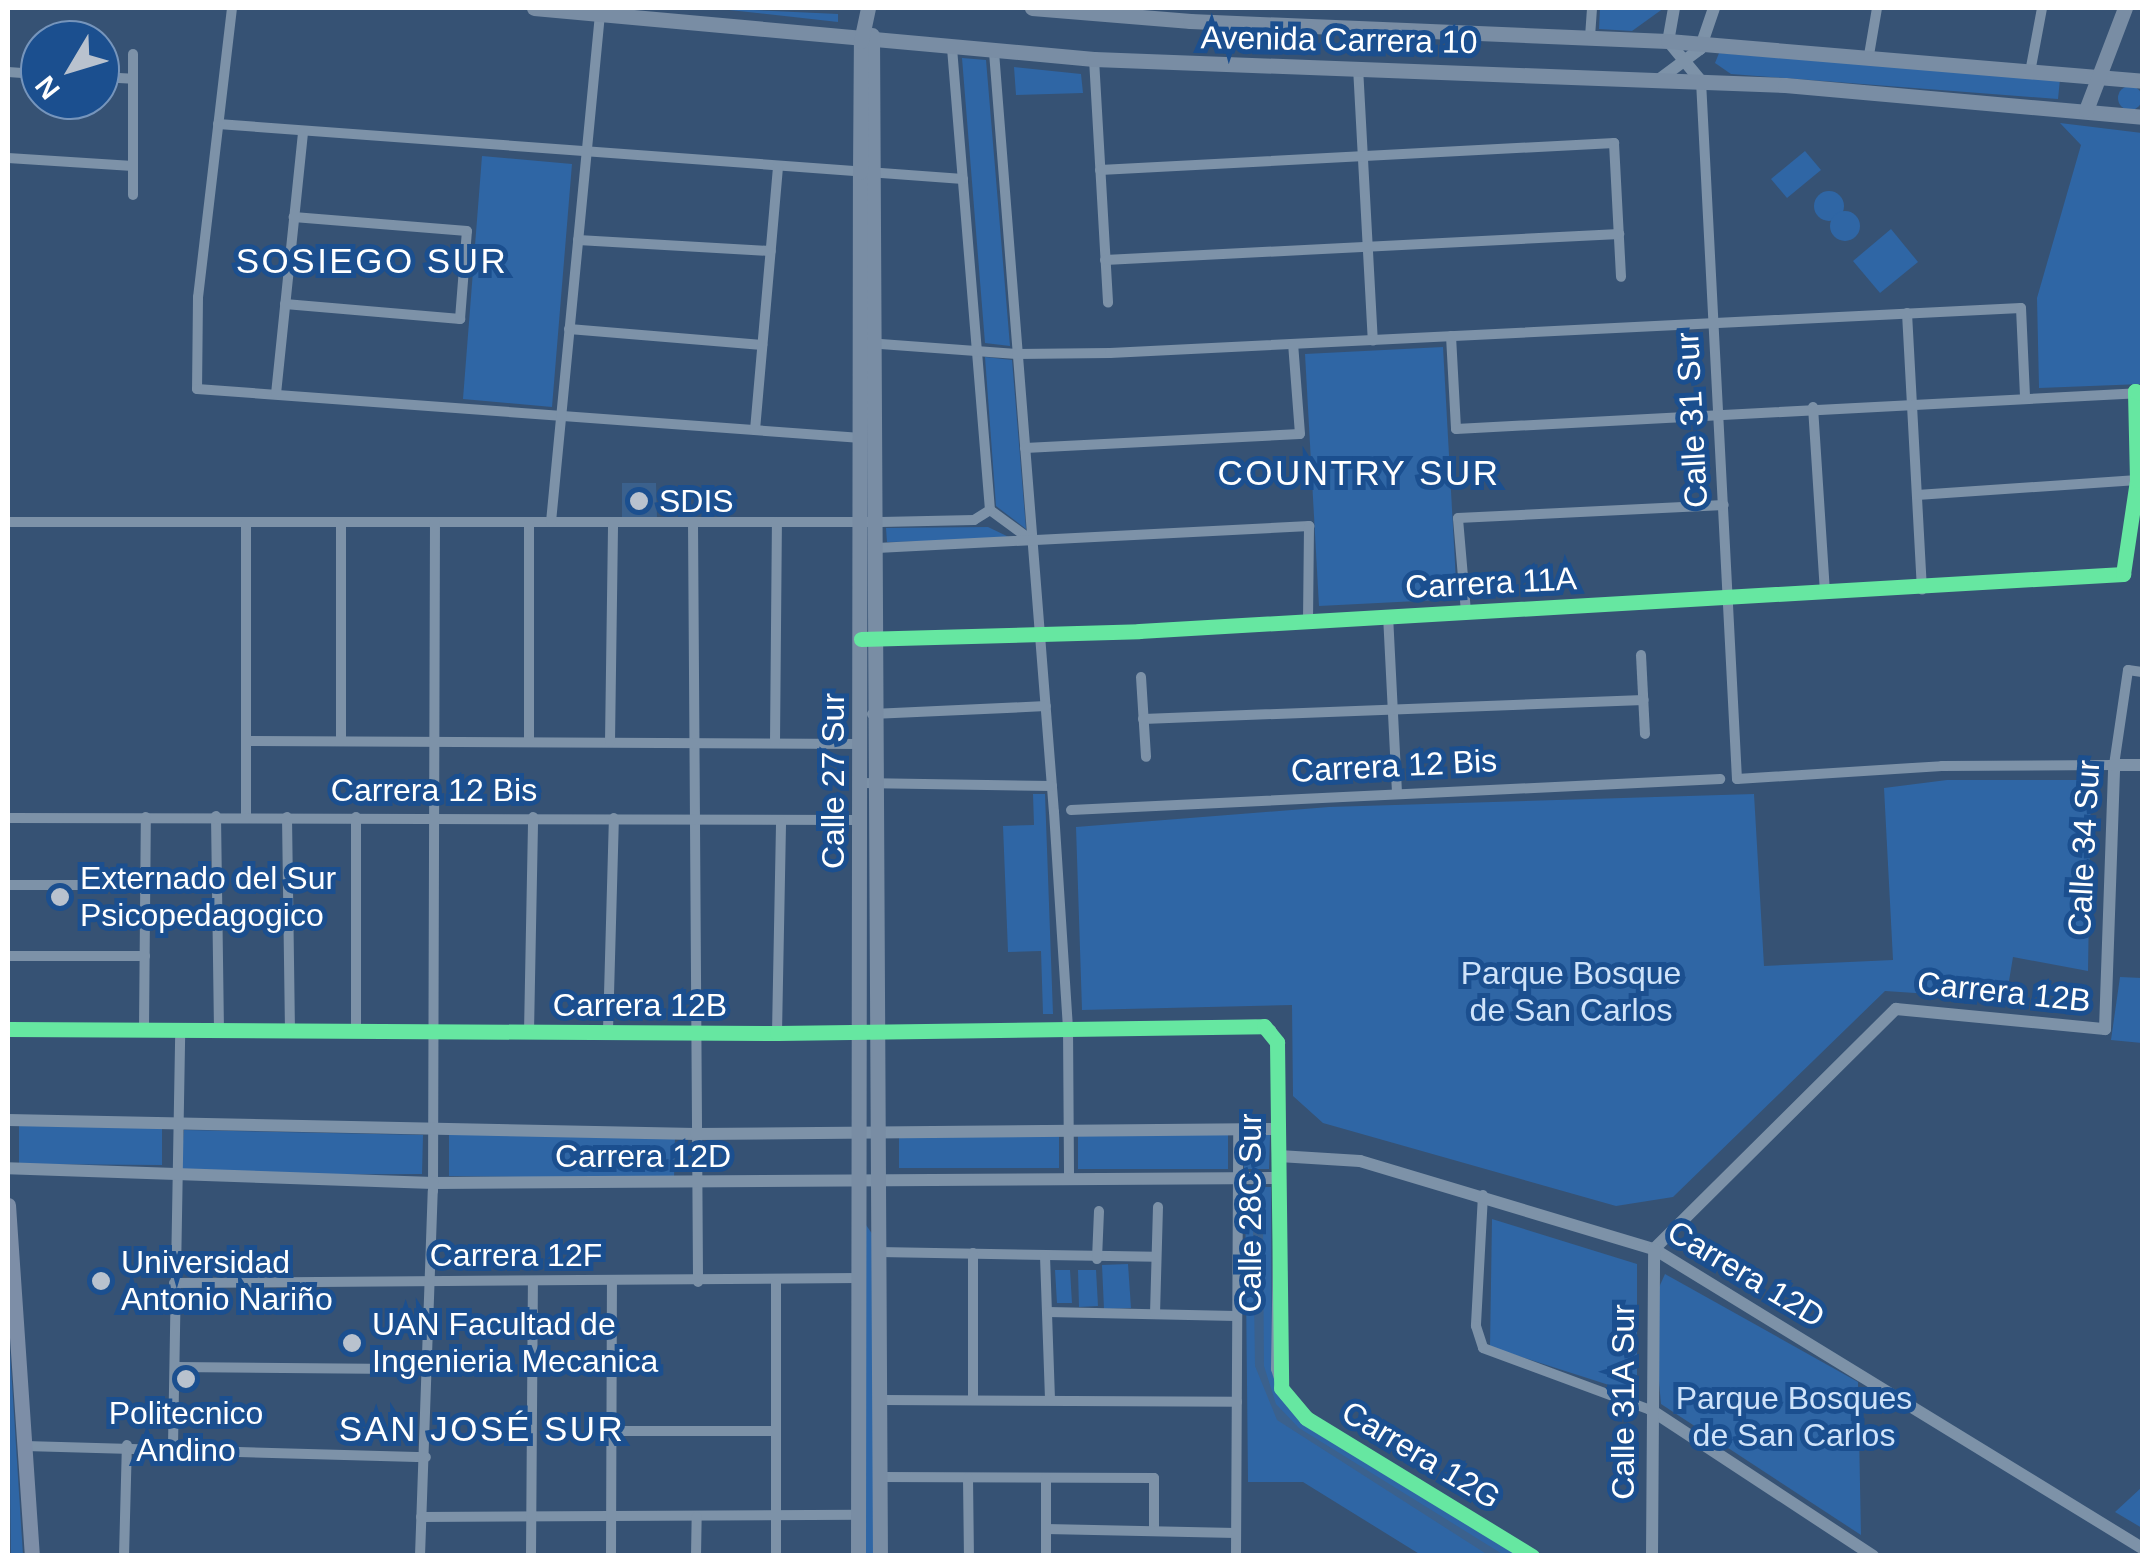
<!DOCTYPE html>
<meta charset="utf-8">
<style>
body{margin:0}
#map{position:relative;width:2150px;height:1563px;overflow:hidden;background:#365274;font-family:Arial,sans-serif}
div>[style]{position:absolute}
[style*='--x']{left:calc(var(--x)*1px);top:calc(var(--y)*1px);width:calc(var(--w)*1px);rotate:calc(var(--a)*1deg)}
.green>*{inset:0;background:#2f66a5}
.round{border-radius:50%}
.water>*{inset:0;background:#3b618d}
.minor>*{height:10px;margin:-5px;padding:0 5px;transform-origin:5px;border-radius:5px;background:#7d92a8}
.tertiary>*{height:12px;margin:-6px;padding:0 6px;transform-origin:6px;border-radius:6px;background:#7d92a8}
.secondary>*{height:15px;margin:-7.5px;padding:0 7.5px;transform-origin:7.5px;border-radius:7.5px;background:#798da4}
.primary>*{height:15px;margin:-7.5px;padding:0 7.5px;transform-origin:7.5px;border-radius:7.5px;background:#7d8ea7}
.cycleway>*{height:15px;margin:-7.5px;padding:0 7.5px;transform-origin:7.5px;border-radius:7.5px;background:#66e7a1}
.dots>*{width:28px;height:28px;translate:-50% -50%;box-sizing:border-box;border:5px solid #1b4f8f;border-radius:50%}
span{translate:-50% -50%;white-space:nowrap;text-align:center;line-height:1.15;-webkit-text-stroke:10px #1b4f8f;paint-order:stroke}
.street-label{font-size:32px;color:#fff}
.poi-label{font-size:32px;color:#fff}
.left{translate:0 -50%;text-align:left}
.park-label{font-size:32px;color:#cfe3fa}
.neighbourhood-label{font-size:35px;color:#fff;letter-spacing:2.5px}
.frame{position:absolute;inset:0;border:10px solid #fff;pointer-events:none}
.north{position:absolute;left:20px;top:20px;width:100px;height:100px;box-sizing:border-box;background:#1b4f8f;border:2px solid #7695bc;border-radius:50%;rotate:232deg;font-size:28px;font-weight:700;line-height:40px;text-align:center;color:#fff}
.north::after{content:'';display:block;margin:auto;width:35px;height:45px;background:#b9c2ce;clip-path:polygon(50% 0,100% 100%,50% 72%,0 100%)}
</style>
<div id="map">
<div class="green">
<i style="clip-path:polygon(711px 8px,838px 14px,838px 22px)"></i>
<i style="clip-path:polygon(1600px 8px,1664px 8px,1632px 31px,1599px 29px)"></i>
<i style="clip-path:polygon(1719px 53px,2060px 79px,2058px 99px,1731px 74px,1715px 63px)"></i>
<i style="clip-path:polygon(962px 58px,986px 60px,1010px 346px,985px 343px)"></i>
<i style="clip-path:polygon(1014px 67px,1081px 74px,1083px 93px,1016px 95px)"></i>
<i class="round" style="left:2118px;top:86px;width:24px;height:24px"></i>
<i style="clip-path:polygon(2060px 123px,2142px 133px,2142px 384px,2039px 388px,2037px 298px,2081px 145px)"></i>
<i style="clip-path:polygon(1805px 151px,1821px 170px,1787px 198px,1771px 179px)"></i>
<i style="clip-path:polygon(482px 156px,572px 164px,552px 407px,463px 399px)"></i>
<i class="round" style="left:1814px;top:191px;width:30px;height:30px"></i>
<i class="round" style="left:1830px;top:211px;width:30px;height:30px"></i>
<i style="clip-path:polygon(1891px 229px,1918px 262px,1880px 293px,1853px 261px)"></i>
<i style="clip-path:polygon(1443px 347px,1457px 599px,1319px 606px,1305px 354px)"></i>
<i style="clip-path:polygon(985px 357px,1012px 360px,1026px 529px,996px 506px)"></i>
<i style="clip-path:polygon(988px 527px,1015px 540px,887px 542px,886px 528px)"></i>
<i style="clip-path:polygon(1947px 780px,2091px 780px,2088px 971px,2013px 957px,2006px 999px,1885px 991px,1673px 1197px,1616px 1206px,1323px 1123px,1293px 1096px,1292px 1005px,1082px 1010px,1076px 827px,1329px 807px,1754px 794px,1764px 966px,1893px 960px,1884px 788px)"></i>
<i style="clip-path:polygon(1033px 794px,1045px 794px,1053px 1014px,1043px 1014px,1041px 951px,1008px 952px,1003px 826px,1034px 825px)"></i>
<i style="clip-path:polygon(2120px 977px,2142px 978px,2142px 1043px,2111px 1040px)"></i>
<i style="clip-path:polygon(19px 1125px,162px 1126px,162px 1165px,19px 1164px)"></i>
<i style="clip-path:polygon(184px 1130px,423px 1135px,422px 1174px,180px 1175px)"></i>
<i style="clip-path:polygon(449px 1134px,675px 1138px,674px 1179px,449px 1176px)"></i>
<i style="clip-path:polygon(1078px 1134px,1228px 1135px,1228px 1169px,1078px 1169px)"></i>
<i style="clip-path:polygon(899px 1135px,1059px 1135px,1059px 1168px,899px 1168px)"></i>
<i style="clip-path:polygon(1244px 1135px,1270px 1135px,1269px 1169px,1244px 1169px)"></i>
<i style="clip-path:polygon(1245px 1187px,1271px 1187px,1272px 1373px,1288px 1408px,1521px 1555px,1421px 1555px,1303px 1482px,1248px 1482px)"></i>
<i style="clip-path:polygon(1492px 1219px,1637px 1264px,1637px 1394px,1490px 1347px)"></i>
<i style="clip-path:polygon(864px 1222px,875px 1238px,875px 1555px,863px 1556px)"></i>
<i style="clip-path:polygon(1128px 1264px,1131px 1308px,1104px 1309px,1102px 1265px)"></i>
<i style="clip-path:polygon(1055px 1270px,1070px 1270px,1072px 1303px,1057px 1303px)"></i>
<i style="clip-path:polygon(1078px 1270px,1096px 1270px,1098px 1306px,1079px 1307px)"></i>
<i style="clip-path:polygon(1665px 1274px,1858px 1382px,1861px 1535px,1661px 1404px,1652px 1303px)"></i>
<i style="clip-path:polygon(8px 1321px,23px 1555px,11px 1555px)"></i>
<i style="clip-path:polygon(2142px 1487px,2142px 1528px,2115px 1512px)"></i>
</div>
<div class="water">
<i style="clip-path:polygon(622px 483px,656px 483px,657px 518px,622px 518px)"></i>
<i style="clip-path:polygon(1253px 1229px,1263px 1229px,1264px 1366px,1276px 1404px,1299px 1428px,1504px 1555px,1488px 1555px,1277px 1420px,1255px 1366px)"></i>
</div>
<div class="minor">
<i style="--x:232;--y:8;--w:291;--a:96.7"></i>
<i style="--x:198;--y:297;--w:92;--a:90.6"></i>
<i style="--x:197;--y:389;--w:666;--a:4.22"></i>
<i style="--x:1590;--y:37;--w:29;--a:-86"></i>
<i style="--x:952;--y:48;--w:464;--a:85.3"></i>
<i style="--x:994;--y:52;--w:762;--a:85.49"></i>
<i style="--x:1054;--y:812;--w:216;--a:86.3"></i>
<i style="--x:1068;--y:1028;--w:149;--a:89.6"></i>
<i style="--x:1869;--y:55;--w:48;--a:-80.3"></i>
<i style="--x:1094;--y:59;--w:244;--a:86.7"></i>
<i style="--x:1358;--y:67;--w:274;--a:86.9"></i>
<i style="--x:2031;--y:67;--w:60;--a:-79.4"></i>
<i style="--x:8;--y:72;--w:32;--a:4"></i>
<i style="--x:100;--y:77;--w:33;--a:3"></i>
<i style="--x:1701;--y:81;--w:699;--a:87.05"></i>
<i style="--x:1737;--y:779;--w:205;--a:-3.6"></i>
<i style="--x:1942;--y:766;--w:172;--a:-0.3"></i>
<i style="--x:2114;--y:765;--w:96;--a:-81.6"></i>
<i style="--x:2128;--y:670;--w:14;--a:8"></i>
<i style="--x:218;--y:124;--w:747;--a:4.22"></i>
<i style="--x:8;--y:158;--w:125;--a:3.7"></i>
<i style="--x:1100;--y:170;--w:515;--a:-3.01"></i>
<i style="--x:1614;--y:143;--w:134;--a:87"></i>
<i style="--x:133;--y:195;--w:141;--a:-90"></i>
<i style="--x:578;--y:240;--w:193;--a:3.3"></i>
<i style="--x:1105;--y:260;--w:515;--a:-2.9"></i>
<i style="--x:285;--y:304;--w:176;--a:4.9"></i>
<i style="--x:460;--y:319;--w:88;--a:-85.5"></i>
<i style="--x:467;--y:231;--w:174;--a:-175.4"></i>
<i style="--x:1907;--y:313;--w:277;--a:86.9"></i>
<i style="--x:569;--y:329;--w:194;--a:4.7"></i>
<i style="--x:1451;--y:336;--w:93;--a:86.9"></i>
<i style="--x:1456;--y:429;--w:687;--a:-3"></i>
<i style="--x:867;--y:343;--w:150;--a:4.2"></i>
<i style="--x:1017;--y:354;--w:93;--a:-0.6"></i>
<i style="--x:1110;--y:353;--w:912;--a:-2.83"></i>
<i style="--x:2021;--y:308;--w:89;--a:87.4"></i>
<i style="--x:276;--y:394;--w:264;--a:-84.1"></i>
<i style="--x:1813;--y:407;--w:187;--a:86.3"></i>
<i style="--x:755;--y:430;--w:265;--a:-85"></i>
<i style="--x:1025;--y:448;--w:275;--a:-2.9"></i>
<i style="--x:1300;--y:434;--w:90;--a:-94.4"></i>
<i style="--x:1917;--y:495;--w:221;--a:-3.9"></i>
<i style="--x:990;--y:510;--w:51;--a:36.2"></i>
<i style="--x:8;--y:522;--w:873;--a:0"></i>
<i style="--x:881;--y:522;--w:93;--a:-1.2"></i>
<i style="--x:974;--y:520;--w:19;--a:-32"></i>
<i style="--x:341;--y:522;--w:219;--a:90"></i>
<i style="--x:529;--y:522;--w:220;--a:90"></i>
<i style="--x:551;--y:522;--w:510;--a:-84.49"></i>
<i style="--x:693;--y:522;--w:760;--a:89.62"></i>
<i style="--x:877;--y:548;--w:433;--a:-2.9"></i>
<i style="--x:1309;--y:526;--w:93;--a:90.6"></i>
<i style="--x:1466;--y:612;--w:94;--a:-94.9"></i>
<i style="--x:1458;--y:518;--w:266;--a:-2.8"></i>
<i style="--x:1388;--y:615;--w:176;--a:87.1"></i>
<i style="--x:871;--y:639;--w:268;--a:-1.7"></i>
<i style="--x:1139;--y:631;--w:986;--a:-3.32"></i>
<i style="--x:2123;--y:574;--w:95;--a:-81.5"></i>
<i style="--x:2137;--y:480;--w:89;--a:-91.3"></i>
<i style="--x:1641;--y:655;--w:79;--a:87.1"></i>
<i style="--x:1141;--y:677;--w:80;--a:86.4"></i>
<i style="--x:872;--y:714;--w:174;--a:-2.6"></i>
<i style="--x:1143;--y:719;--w:501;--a:-2.17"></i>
<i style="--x:246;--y:741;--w:615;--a:0.28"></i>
<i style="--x:610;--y:742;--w:220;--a:-89.2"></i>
<i style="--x:775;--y:743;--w:221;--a:-89.5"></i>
<i style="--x:861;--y:783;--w:191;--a:0.9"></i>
<i style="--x:1071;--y:810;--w:650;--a:-2.73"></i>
<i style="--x:216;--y:816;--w:210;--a:89.2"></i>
<i style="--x:246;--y:817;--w:295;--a:-90"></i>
<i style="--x:287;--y:817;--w:213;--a:89.2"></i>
<i style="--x:8;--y:818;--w:852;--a:0.13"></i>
<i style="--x:8;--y:885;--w:138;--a:0"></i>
<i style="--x:8;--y:956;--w:137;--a:0"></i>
<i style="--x:8;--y:1029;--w:769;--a:0.3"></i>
<i style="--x:777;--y:1033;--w:479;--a:-1"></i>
<i style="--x:1256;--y:1025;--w:16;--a:18"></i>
<i style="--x:1271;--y:1030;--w:13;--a:63"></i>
<i style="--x:1277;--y:1042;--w:87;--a:90"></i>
<i style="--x:144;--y:1029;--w:212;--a:-89.5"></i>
<i style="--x:608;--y:1030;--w:212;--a:-88.4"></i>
<i style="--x:356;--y:1032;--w:215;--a:-90"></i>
<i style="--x:529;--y:1032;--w:215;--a:-88.9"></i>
<i style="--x:777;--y:1033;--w:212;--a:-88.9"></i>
<i style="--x:1279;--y:1178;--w:191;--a:90.9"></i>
<i style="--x:1276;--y:1369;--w:28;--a:72"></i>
<i style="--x:1285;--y:1396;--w:38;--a:43"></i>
<i style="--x:1313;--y:1422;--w:257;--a:31.5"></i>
<i style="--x:1483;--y:1195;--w:131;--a:93.1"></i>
<i style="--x:1476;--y:1326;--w:23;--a:72"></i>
<i style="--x:1483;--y:1348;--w:179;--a:20.3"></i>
<i style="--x:879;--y:1252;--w:276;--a:1"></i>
<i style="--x:973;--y:1253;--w:146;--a:90"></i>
<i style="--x:1045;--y:1256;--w:142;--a:88"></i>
<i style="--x:1097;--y:1259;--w:48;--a:-87.6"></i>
<i style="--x:174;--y:1283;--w:684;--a:-0.42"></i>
<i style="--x:1048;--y:1312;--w:188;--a:1.2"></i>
<i style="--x:1155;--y:1314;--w:107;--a:-88.4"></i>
<i style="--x:176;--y:1367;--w:252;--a:0.5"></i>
<i style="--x:883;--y:1400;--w:354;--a:0.3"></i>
<i style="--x:612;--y:1431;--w:162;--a:0"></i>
<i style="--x:25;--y:1446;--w:401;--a:1.6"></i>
<i style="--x:173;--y:1446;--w:416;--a:-89"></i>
<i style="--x:880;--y:1477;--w:274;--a:0.2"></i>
<i style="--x:1154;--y:1478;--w:53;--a:90"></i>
<i style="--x:968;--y:1478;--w:78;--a:89.3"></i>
<i style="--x:421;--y:1517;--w:438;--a:-0.3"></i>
<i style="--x:1046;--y:1529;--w:190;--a:1.2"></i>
<i style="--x:124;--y:1556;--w:111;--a:-88.5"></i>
<i style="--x:420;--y:1556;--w:365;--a:-88"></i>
<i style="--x:433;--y:1191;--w:669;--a:-89.83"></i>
<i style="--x:531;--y:1556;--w:274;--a:-89.6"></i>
<i style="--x:611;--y:1556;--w:273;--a:-89.8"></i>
<i style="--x:696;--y:1556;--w:39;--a:-89"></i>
<i style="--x:776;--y:1556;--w:273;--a:-90"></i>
<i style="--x:1046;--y:1556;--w:78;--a:-90"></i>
<i style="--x:1236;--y:1556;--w:427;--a:-89.7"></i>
</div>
<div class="tertiary">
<i style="--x:1674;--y:8;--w:34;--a:100"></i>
<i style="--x:1668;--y:41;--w:52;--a:50.5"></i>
<i style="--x:1661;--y:78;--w:49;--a:-36.6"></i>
<i style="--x:1700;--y:49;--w:43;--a:-71.1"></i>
<i style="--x:8;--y:1120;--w:688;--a:1.17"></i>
<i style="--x:696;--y:1134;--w:581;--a:-0.49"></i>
<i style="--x:1277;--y:1129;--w:49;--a:87.7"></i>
<i style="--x:1279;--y:1178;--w:846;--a:179.66"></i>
<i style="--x:433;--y:1183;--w:425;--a:-178"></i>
<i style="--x:1279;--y:1156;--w:81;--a:3.5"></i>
<i style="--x:1360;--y:1161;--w:307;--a:16.7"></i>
<i style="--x:1654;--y:1249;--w:572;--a:31.5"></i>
<i style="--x:1654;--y:1249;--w:341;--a:-44.8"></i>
<i style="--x:1896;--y:1009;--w:210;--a:5.5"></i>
<i style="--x:2105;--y:1029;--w:264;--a:-88"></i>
<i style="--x:2114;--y:765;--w:28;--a:0"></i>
<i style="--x:1651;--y:1410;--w:266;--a:33.3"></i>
<i style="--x:1652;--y:1556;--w:307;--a:-89.6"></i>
</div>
<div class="secondary">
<i style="--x:534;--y:8;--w:562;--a:5.2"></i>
<i style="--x:1094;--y:59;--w:691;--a:2.15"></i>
<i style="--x:1785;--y:85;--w:358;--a:5.1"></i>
<i style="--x:1032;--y:8;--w:159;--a:4.7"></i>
<i style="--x:1190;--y:21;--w:478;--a:2.4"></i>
<i style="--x:1668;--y:41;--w:476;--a:4.8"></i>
<i style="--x:872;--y:35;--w:1521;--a:89.7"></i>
<i style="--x:2086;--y:110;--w:109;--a:-69.1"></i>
<i style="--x:858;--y:1556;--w:1384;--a:-89.92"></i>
<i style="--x:860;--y:172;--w:131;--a:-89.6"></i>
<i style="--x:861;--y:41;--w:34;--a:-78"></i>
</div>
<div class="primary">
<i style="--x:8;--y:1205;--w:352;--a:86.1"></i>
</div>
<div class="cycleway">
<i style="--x:861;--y:639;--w:278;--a:-1.6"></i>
<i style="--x:1139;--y:631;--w:986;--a:-3.32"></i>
<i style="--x:2123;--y:574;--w:95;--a:-81.5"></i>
<i style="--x:2137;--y:480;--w:89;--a:-91.3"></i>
<i style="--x:2135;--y:391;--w:7;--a:16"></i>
<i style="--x:8;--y:1029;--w:769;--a:0.3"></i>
<i style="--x:777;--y:1033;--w:487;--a:-0.8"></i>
<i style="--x:1264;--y:1026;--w:21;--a:51"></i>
<i style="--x:1277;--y:1042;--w:346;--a:89.3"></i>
<i style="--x:1281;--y:1388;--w:39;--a:50"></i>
<i style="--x:1306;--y:1418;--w:265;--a:31.4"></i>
</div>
<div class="dots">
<i style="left:639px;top:501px;background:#b9c2ce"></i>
<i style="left:60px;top:897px;background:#b9c2ce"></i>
<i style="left:101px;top:1281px;background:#b9c2ce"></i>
<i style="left:352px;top:1343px;background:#b9c2ce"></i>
<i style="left:186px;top:1379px;background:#b9c2ce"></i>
</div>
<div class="street-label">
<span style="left:1339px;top:40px;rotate:1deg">Avenida Carrera 10</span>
<span style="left:1692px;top:420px;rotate:-93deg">Calle 31 Sur</span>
<span style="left:1491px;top:583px;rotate:-3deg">Carrera 11A</span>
<span style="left:1394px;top:766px;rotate:-3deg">Carrera 12 Bis</span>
<span style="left:833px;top:781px;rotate:-90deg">Calle 27 Sur</span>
<span style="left:434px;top:790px">Carrera 12 Bis</span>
<span style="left:2084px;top:848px;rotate:-87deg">Calle 34 Sur</span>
<span style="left:2004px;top:992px;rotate:6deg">Carrera 12B</span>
<span style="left:640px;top:1005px">Carrera 12B</span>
<span style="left:643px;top:1156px">Carrera 12D</span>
<span style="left:1250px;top:1213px;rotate:-90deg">Calle 28C Sur</span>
<span style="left:516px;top:1255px">Carrera 12F</span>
<span style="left:1746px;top:1274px;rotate:31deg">Carrera 12D</span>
<span style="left:1623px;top:1402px;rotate:-90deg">Calle 31A Sur</span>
<span style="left:1421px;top:1455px;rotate:31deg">Carrera 12G</span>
</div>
<div class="poi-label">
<span class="left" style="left:659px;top:501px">SDIS</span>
<span class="left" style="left:80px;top:897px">Externado del Sur<br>Psicopedagogico</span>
<span class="left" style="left:121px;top:1281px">Universidad<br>Antonio Nariño</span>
<span class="left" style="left:372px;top:1343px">UAN Facultad de<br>Ingenieria Mecanica</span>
<span style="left:186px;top:1432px">Politecnico<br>Andino</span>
</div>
<div class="park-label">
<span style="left:1571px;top:992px">Parque Bosque<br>de San Carlos</span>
<span style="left:1794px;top:1417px">Parque Bosques<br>de San Carlos</span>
</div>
<div class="neighbourhood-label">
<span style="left:372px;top:261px">SOSIEGO SUR</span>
<span style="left:1359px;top:473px">COUNTRY SUR</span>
<span style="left:482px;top:1429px">SAN JOSÉ SUR</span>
</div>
<div class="frame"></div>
<div class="north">N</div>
</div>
